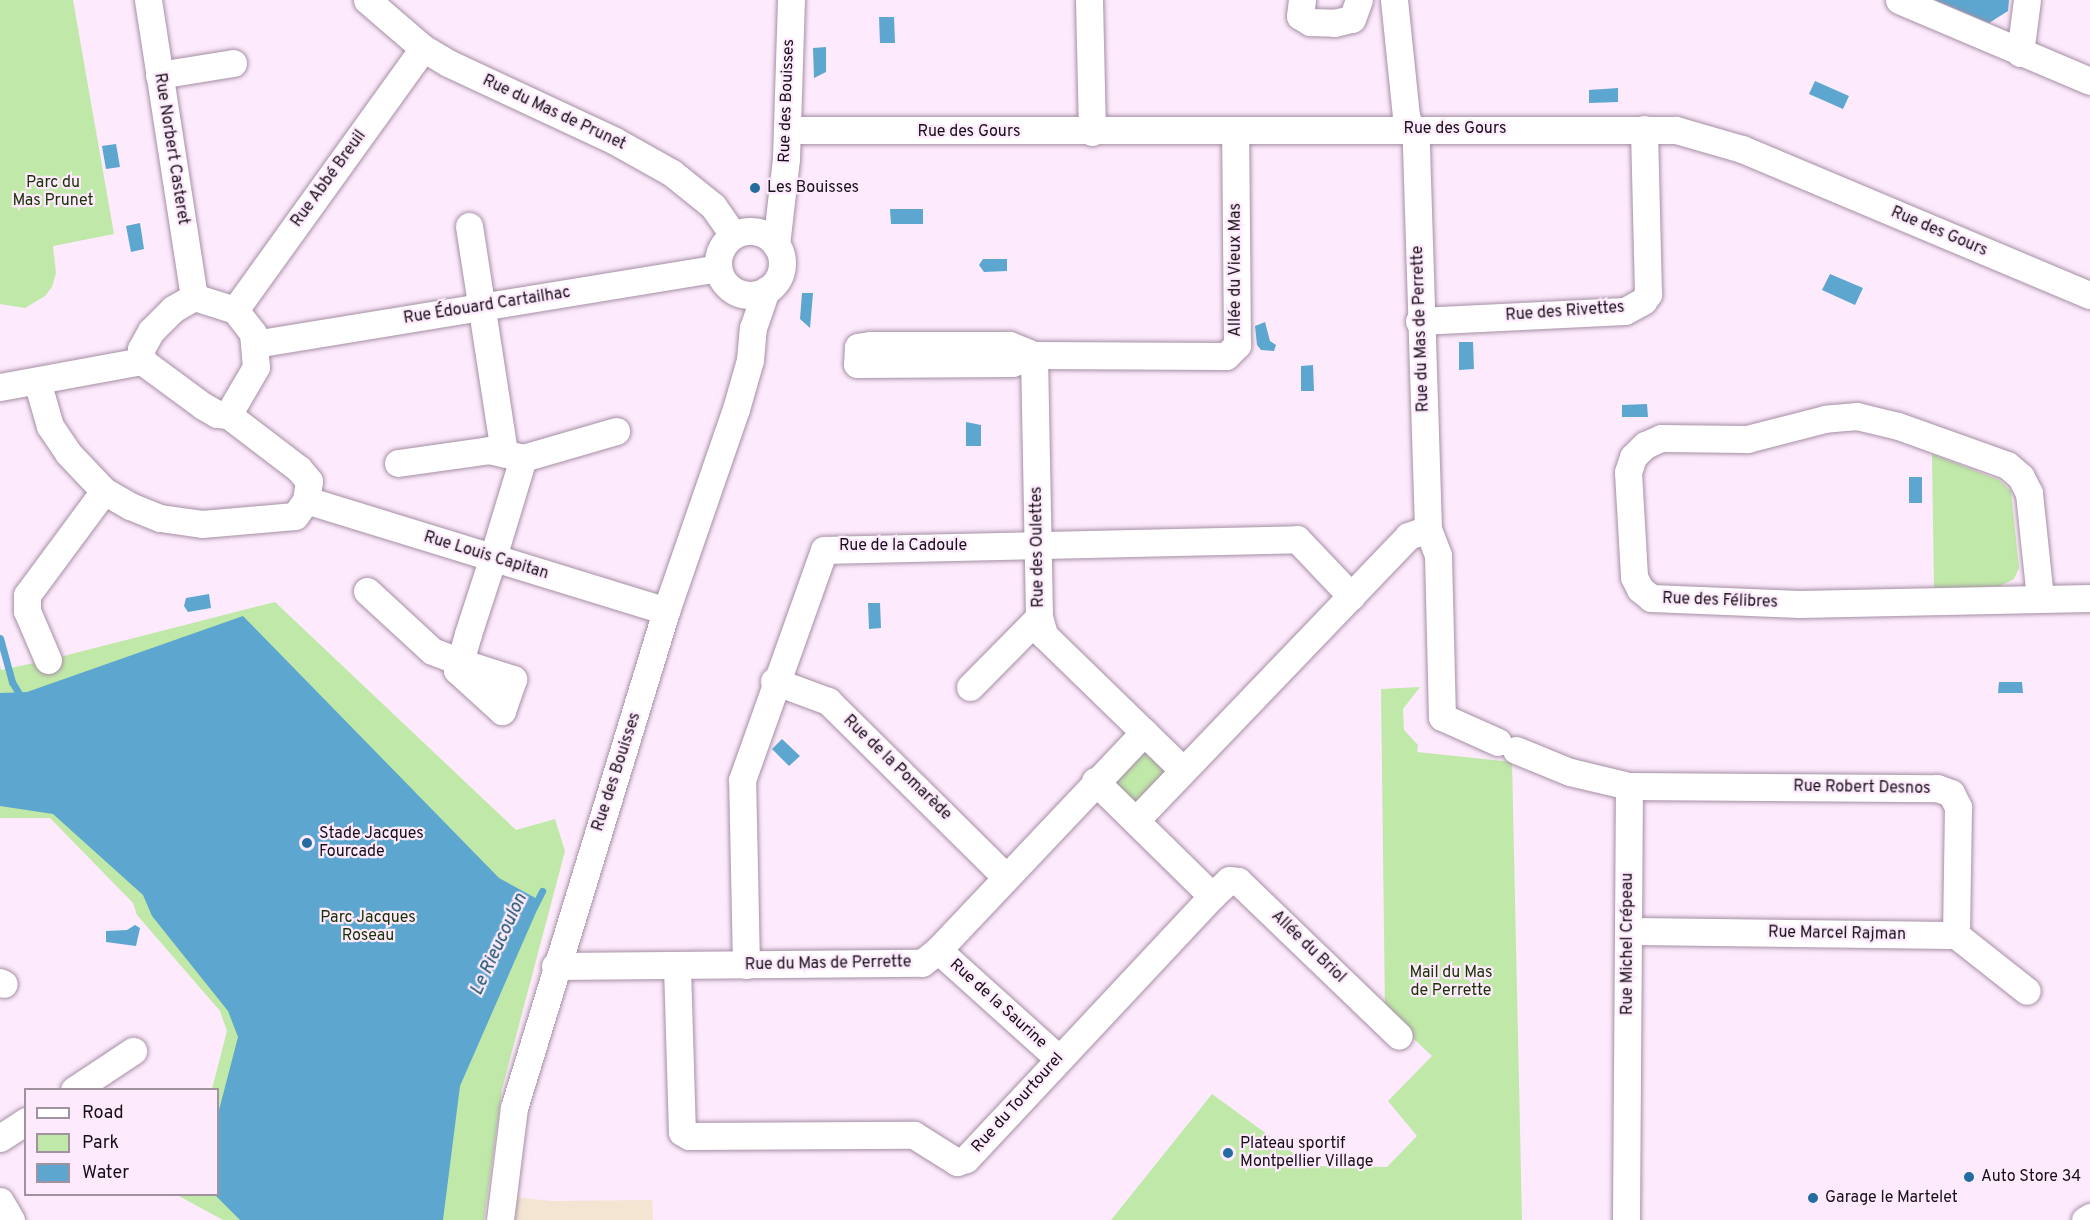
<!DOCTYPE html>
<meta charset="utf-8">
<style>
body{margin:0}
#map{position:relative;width:2090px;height:1220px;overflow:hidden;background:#fdeafc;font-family:Overpass,sans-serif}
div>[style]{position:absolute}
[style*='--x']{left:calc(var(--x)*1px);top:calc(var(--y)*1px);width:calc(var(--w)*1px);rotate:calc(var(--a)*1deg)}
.commercial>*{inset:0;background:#f4e4d2}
.green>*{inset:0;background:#c0e8a8}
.water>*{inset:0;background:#5da6cf}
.stream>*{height:7px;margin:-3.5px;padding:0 3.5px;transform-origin:3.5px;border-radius:3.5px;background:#5da6cf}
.roads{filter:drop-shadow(0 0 2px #a58fa4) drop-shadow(0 0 2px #a58fa4)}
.minor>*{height:27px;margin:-13.5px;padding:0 13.5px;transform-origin:13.5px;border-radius:13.5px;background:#fff}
.minor>.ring{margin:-13.5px;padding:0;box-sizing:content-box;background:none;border:27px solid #fff;border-radius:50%}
.dots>*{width:16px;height:16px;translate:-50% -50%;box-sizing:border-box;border:3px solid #fdeafc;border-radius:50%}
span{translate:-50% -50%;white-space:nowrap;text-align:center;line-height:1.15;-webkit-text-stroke:4.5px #fdeafc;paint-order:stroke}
.street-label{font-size:16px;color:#170f17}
.park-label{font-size:16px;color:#193104}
.poi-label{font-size:16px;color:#170f17}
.left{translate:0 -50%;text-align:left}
.water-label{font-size:18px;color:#124d69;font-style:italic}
.legend{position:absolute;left:24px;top:1088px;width:195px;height:108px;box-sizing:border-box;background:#fdeafc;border:2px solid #a192a0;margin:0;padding:8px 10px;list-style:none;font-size:18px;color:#170f17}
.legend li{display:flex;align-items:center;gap:12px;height:30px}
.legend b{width:30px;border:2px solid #a192a0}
</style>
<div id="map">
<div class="commercial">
<i style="clip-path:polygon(514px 1197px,551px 1201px,652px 1200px,653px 1220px,514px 1220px)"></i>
</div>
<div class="green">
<i style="clip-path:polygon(0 0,73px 0,114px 234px,53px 246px,56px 273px,52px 287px,45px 296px,25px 308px,0 304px)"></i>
<i style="clip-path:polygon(1932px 454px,1999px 480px,2011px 491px,2019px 568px,2014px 579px,2000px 586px,1934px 589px)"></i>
<i style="clip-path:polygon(275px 602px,516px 830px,555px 819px,565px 851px,502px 1089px,484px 1220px,223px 1220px,177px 1195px,218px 1194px,218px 1090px,212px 1089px,227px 1031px,220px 1011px,137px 915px,133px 903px,50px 818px,0 818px,0 665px,1px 670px,48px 660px)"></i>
<i style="clip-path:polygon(1420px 687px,1403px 709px,1404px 730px,1418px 745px,1417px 752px,1512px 762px,1522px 1220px,1111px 1220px,1212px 1094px,1311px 1166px,1387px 1167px,1417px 1136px,1388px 1101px,1432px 1056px,1385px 1012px,1381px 689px)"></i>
<i style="clip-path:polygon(1143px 752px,1163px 765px,1164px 771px,1139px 803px,1129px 803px,1116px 789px,1116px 781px)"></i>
</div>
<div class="water">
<i style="clip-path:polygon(1935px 0,2009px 0,2008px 11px,1989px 23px)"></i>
<i style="clip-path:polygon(879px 17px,894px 17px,895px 43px,880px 43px)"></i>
<i style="clip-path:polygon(826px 47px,826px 72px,814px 78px,813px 48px)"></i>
<i style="clip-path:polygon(1815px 81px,1849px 96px,1843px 109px,1809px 94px)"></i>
<i style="clip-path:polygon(1618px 88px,1618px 102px,1589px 103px,1589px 90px)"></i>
<i style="clip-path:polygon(116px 144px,120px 167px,106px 169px,102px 146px)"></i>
<i style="clip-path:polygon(890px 209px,923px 209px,923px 224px,891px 224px)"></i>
<i style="clip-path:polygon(140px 223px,144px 249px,131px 252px,126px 226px)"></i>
<i style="clip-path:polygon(983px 259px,1007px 259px,1007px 271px,984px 272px,979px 265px)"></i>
<i style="clip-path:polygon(1830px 274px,1863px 288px,1855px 305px,1822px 290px)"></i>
<i style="clip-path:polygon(802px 293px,813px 293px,810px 328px,800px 319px)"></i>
<i style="clip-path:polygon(1265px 322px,1270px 341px,1276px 345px,1274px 351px,1261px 350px,1257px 345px,1255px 326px)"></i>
<i style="clip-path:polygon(1459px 342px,1473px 342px,1474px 369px,1459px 370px)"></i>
<i style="clip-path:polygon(1313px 365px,1314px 391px,1301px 391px,1301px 366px)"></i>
<i style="clip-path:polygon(1647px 404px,1648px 417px,1622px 417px,1622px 405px)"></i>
<i style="clip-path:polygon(966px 422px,981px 425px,981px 446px,966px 446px)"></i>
<i style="clip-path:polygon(1909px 477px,1922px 477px,1922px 503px,1909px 503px)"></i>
<i style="clip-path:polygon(209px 594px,211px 608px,188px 612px,184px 606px,186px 598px)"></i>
<i style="clip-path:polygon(868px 603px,880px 603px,881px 628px,869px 629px)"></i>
<i style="clip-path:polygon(243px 616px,499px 878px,541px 901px,460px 1086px,443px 1220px,240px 1220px,215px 1195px,218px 1114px,238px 1037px,228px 1011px,152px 916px,143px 895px,53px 814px,0 806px,0 693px,27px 692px)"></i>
<i style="clip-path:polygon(1999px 682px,2022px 682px,2023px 693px,1998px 693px)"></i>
<i style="clip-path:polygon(782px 739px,800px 756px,789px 766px,772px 749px)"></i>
<i style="clip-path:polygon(135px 925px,140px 928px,136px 946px,106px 942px,106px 931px,127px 930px)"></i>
</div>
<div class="stream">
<i style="--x:0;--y:638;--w:46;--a:74.7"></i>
<i style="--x:12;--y:682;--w:21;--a:59"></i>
<i style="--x:534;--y:907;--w:18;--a:-63"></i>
</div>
<div class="roads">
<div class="minor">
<i style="--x:148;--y:0;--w:301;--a:81.2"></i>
<i style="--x:367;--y:0;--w:74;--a:40.6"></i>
<i style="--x:423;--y:48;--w:29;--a:31"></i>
<i style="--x:448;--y:63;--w:184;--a:25"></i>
<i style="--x:615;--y:141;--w:65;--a:29.3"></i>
<i style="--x:672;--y:173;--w:53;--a:38.8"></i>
<i style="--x:713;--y:206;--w:35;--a:55"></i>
<i style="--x:1089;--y:0;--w:132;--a:88.7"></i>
<i style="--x:1302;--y:0;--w:16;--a:97"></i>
<i style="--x:1300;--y:16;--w:12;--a:31"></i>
<i style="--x:1310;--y:22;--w:24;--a:2"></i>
<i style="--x:1334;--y:23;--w:18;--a:-13"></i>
<i style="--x:1352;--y:19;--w:20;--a:-70"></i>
<i style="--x:1899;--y:0;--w:207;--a:23"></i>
<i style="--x:2020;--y:53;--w:53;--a:-82.5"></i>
<i style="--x:159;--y:75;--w:75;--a:-9.2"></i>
<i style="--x:787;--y:130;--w:889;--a:0"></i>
<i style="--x:1676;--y:130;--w:69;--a:16.1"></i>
<i style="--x:1742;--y:149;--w:377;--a:22.8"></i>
<i style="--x:469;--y:226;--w:230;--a:81.2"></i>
<i class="ring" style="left:718px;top:231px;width:37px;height:37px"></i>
<i style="--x:776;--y:245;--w:88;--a:-83.4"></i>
<i style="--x:786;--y:158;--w:158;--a:-88.2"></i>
<i style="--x:194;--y:297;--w:43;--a:17.6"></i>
<i style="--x:235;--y:310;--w:29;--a:52"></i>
<i style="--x:253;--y:333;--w:34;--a:85"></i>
<i style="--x:256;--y:367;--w:56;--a:120.3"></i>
<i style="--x:228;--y:415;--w:11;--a:-175"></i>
<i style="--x:217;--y:414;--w:16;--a:-150"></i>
<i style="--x:203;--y:406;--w:76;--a:-143.6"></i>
<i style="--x:142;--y:361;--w:12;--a:-95"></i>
<i style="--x:141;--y:349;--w:21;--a:-61"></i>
<i style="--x:151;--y:331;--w:31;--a:-45"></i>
<i style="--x:173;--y:309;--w:24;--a:-30"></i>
<i style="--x:235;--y:310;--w:322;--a:-54.3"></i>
<i style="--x:1419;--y:321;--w:206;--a:-2.8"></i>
<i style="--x:1625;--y:311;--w:21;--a:-29"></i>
<i style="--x:1643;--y:301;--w:9;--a:-54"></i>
<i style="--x:1648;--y:294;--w:165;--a:-91.4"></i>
<i style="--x:255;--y:344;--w:469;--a:-9.3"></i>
<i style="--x:1034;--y:355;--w:27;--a:-158"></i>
<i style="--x:1009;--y:345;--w:139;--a:180"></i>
<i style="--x:870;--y:345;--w:12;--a:171"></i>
<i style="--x:858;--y:347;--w:17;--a:93"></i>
<i style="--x:857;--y:364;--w:155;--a:-0.4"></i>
<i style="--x:1012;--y:363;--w:23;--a:-20"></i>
<i style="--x:1034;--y:355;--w:192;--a:0.3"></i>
<i style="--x:1226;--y:356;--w:16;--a:-45"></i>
<i style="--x:1237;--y:345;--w:214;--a:-90.5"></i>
<i style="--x:1034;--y:355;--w:262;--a:88.9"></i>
<i style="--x:1039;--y:617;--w:19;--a:74"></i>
<i style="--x:1044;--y:635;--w:194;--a:44.2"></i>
<i style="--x:37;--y:381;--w:47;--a:73.9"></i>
<i style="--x:50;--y:426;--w:32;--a:56"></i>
<i style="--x:68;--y:453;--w:52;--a:46.5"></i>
<i style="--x:104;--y:491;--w:30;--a:30"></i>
<i style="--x:130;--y:506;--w:32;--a:22"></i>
<i style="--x:160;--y:518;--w:42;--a:8.1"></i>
<i style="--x:202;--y:524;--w:93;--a:-4.9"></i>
<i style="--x:295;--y:516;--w:19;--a:-55"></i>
<i style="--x:306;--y:500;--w:19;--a:-81"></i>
<i style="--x:309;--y:481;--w:16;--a:-130"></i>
<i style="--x:299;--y:469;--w:89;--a:-142.7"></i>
<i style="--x:0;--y:387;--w:144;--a:-10.4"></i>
<i style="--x:398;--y:463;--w:92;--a:-8.1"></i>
<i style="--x:489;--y:450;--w:35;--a:13"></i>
<i style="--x:523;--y:458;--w:97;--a:-16.2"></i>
<i style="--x:306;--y:500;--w:377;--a:17.1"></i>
<i style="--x:1428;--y:529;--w:28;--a:69"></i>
<i style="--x:1438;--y:555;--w:162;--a:88.6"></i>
<i style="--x:1442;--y:717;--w:61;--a:24.1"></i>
<i style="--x:367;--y:591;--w:88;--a:42.7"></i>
<i style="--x:432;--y:651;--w:30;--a:21"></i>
<i style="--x:460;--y:662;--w:56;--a:17.8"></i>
<i style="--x:513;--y:679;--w:34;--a:109"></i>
<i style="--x:502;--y:711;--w:61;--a:-137.7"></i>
<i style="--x:457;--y:670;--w:9;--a:-69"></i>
<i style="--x:460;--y:662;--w:29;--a:-74"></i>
<i style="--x:468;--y:634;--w:81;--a:-72"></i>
<i style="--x:493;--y:557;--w:103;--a:-73.1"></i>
<i style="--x:2040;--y:598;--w:106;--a:-96"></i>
<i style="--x:2029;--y:493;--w:18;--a:-117"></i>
<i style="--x:2021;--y:477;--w:18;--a:-139"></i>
<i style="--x:2007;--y:465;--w:116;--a:-160.3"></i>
<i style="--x:1898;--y:426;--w:42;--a:-166.3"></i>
<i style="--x:1857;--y:416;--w:32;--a:175"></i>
<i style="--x:1825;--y:419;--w:81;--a:165.6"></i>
<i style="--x:1747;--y:439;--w:86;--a:-179.3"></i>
<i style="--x:1661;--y:438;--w:17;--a:156"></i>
<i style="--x:1645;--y:445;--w:17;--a:135"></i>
<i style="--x:1633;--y:457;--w:16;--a:108"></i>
<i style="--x:1628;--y:472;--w:105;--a:86.7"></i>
<i style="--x:1634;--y:577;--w:13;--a:63"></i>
<i style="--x:1640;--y:589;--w:14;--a:39"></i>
<i style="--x:1651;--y:598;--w:148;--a:2.3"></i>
<i style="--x:1799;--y:604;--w:291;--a:-1.2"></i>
<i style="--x:48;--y:660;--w:53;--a:-113.2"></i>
<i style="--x:27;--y:611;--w:16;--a:-90"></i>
<i style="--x:27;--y:595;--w:129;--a:-53.5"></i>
<i style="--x:774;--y:681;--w:58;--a:20.3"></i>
<i style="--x:828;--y:701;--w:250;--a:44.7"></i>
<i style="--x:970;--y:687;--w:98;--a:-45.4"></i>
<i style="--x:1516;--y:750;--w:58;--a:22.2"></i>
<i style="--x:1570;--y:772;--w:61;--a:13.3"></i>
<i style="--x:1629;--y:786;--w:434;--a:90.4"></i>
<i style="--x:1629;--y:786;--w:308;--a:0.4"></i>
<i style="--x:1937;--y:788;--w:15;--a:20"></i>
<i style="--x:1951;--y:793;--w:16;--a:63"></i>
<i style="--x:1958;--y:807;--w:128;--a:90.9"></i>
<i style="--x:1136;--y:820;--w:393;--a:-46.2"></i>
<i style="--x:1408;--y:536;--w:21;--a:-19"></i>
<i style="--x:1428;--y:529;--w:389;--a:-91.8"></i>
<i style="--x:1416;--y:140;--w:26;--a:-113"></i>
<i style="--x:1406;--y:116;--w:117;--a:-95.9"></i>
<i style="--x:1212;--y:896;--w:23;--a:-43"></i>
<i style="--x:1229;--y:880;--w:9;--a:6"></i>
<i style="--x:1238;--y:881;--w:223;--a:43.9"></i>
<i style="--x:1629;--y:931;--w:327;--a:0.7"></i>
<i style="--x:1956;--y:935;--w:90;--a:38.3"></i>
<i style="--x:938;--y:950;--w:161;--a:42"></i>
<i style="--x:746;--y:965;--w:185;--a:-91.2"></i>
<i style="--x:742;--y:780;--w:244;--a:-70.4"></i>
<i style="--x:824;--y:550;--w:473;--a:-1.3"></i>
<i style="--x:1297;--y:539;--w:79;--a:46.5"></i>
<i style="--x:555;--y:966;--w:367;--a:-0.5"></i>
<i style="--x:922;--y:963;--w:21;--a:-39"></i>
<i style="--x:938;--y:950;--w:300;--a:-46.6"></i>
<i style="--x:677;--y:966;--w:166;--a:88.3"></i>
<i style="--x:682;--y:1132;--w:8;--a:30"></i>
<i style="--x:689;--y:1136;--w:225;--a:-0.3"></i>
<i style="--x:914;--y:1135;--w:51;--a:32.1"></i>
<i style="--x:957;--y:1162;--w:9;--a:-18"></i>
<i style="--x:966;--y:1159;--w:360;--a:-46.9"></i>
<i style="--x:1212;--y:896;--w:164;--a:-135.5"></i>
<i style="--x:0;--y:982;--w:4;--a:27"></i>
<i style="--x:74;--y:1090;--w:71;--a:-33.5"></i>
<i style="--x:0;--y:1138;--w:31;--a:-33"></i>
<i style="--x:0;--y:1201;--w:22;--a:60"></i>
<i style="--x:500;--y:1220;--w:113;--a:-82.9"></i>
<i style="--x:514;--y:1108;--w:520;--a:-72.99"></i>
<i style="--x:666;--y:611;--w:214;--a:-70.9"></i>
<i style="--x:736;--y:409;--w:51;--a:-74.1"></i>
<i style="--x:750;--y:360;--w:32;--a:-85"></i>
<i style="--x:753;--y:328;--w:40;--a:-71.1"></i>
<i style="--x:2085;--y:1220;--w:6;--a:-31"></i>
</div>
</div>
<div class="dots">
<i style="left:755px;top:188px;background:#236c9f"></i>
<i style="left:307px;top:843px;background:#236c9f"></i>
<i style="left:1228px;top:1153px;background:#236c9f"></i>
<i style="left:1969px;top:1177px;background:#236c9f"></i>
<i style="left:1813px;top:1198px;background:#236c9f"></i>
</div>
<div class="street-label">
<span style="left:787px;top:101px;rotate:-88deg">Rue des Bouisses</span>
<span style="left:554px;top:113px;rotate:25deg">Rue du Mas de Prunet</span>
<span style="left:1455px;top:129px">Rue des Gours</span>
<span style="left:969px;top:132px">Rue des Gours</span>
<span style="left:171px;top:149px;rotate:81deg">Rue Norbert Casteret</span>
<span style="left:329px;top:179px;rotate:-54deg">Rue Abbé Breuil</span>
<span style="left:1939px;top:232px;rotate:23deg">Rue des Gours</span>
<span style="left:1236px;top:270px;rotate:-90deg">Allée du Vieux Mas</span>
<span style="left:487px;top:306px;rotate:-9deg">Rue Édouard Cartailhac</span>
<span style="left:1565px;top:312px;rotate:-4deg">Rue des Rivettes</span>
<span style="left:1421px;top:329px;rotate:-92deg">Rue du Mas de Perrette</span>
<span style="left:903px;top:546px">Rue de la Cadoule</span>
<span style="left:1038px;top:547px;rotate:-91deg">Rue des Oulettes</span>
<span style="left:486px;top:556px;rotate:17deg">Rue Louis Capitan</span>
<span style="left:1720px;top:601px;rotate:2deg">Rue des Félibres</span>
<span style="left:897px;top:768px;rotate:44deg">Rue de la Pomarède</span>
<span style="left:617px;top:772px;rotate:-72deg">Rue des Bouisses</span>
<span style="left:1862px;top:788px;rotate:1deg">Rue Robert Desnos</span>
<span style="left:1837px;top:934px;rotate:1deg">Rue Marcel Rajman</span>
<span style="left:1628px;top:944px;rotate:-90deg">Rue Michel Crépeau</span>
<span style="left:1308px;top:947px;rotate:44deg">Allée du Briol</span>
<span style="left:828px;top:964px;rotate:-1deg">Rue du Mas de Perrette</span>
<span style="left:998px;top:1004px;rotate:42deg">Rue de la Saurine</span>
<span style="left:1018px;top:1103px;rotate:-48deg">Rue du Tourtourel</span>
</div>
<div class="park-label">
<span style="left:53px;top:192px">Parc du<br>Mas Prunet</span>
<span style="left:368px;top:927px">Parc Jacques<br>Roseau</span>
<span style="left:1451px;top:982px">Mail du Mas<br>de Perrette</span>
</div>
<div class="poi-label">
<span class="left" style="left:767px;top:188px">Les Bouisses</span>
<span class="left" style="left:319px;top:843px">Stade Jacques<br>Fourcade</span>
<span class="left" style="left:1240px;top:1153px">Plateau sportif<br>Montpellier Village</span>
<span class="left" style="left:1981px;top:1177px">Auto Store 34</span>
<span class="left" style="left:1825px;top:1198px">Garage le Martelet</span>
</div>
<div class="water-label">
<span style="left:500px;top:945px;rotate:-65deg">Le Rieucoulon</span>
</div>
<ul class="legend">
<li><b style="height:8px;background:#fff"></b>Road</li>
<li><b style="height:16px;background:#c0e8a8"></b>Park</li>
<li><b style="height:16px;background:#5da6cf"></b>Water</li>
</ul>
</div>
